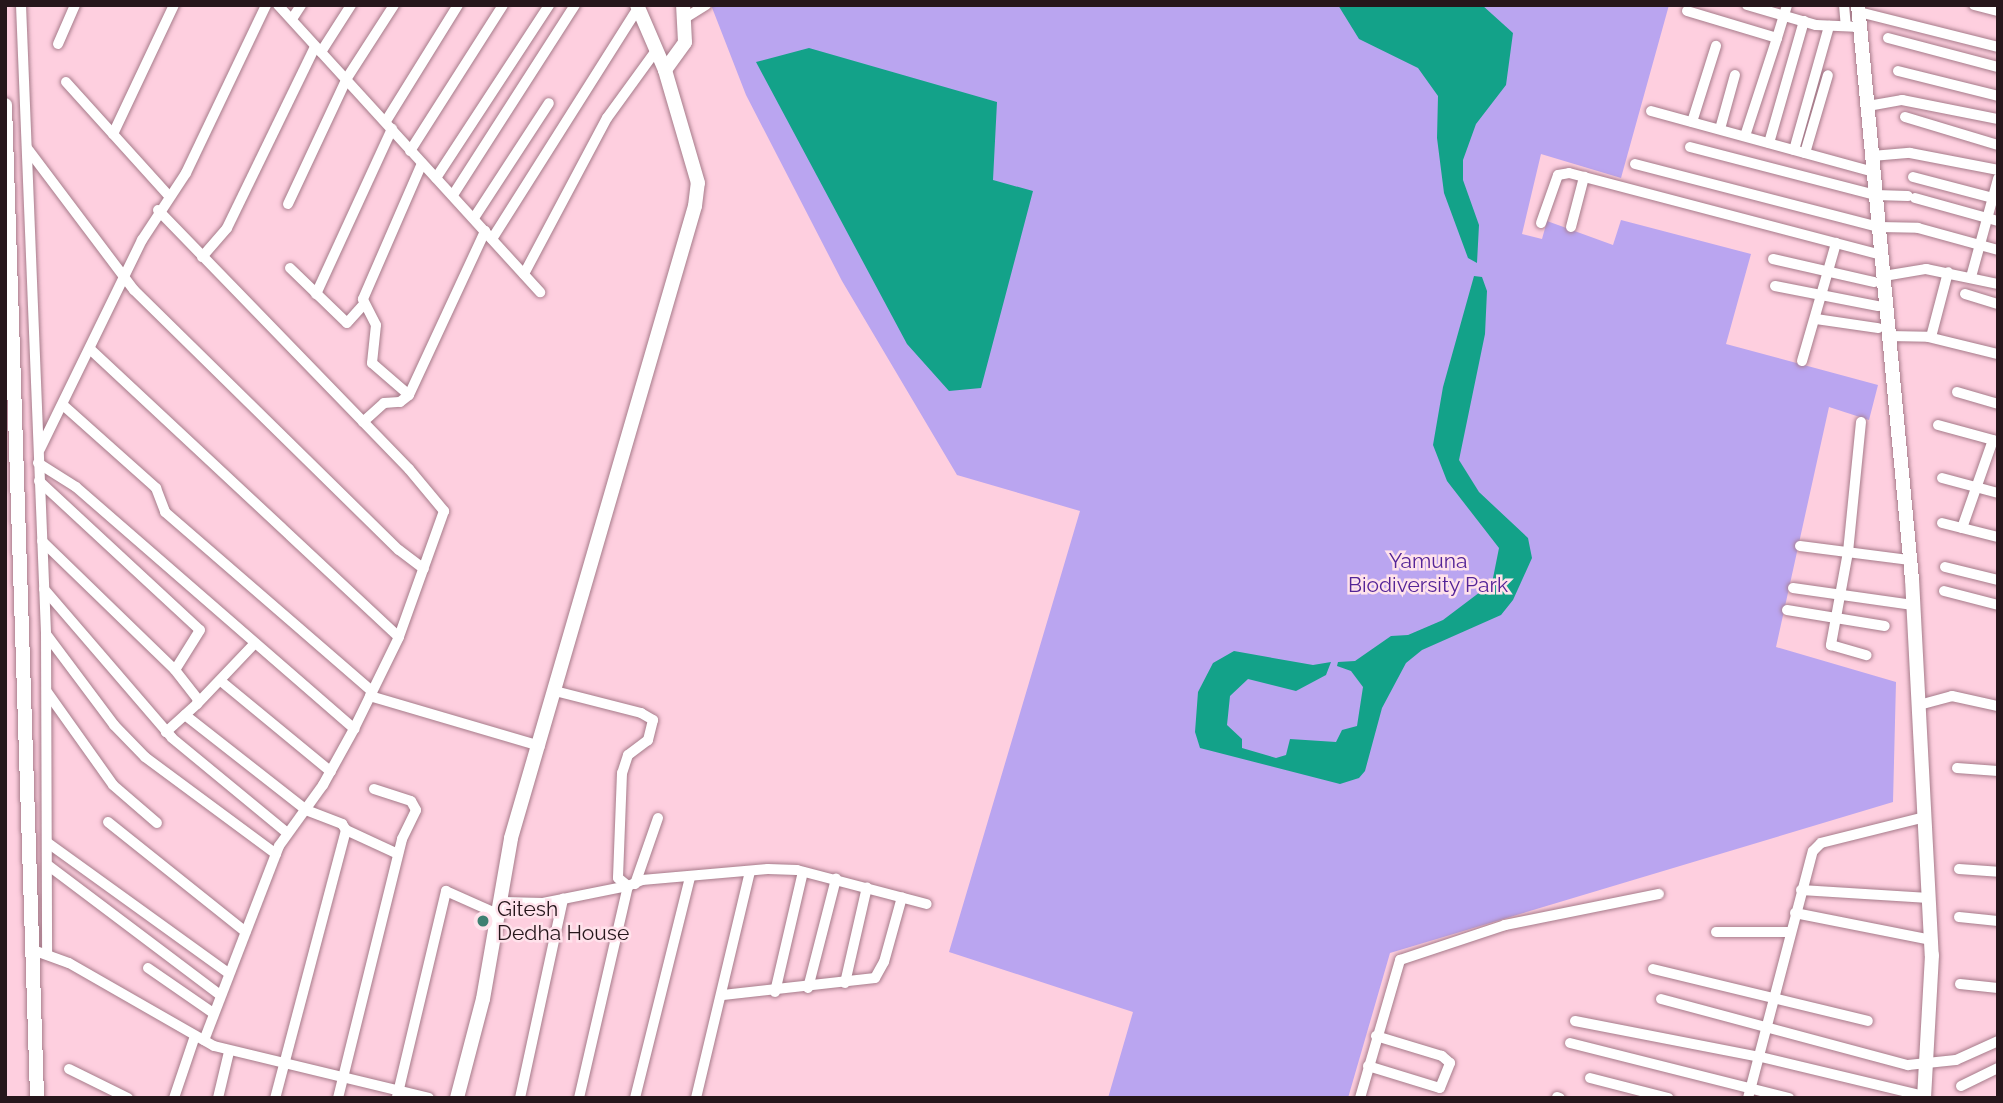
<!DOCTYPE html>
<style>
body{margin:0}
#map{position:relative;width:2003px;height:1103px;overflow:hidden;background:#fecfdf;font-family:Raleway,sans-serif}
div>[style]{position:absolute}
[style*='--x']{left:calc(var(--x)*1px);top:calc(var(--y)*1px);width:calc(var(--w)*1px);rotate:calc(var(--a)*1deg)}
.green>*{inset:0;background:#baa5f0}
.water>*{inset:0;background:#13a289}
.roads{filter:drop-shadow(0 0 2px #a67b8a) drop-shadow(0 0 2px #a67b8a)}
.street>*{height:10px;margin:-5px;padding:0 5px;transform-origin:5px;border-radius:5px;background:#fff}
.secondary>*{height:14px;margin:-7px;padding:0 7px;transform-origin:7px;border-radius:7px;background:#fff}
.dots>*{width:19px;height:19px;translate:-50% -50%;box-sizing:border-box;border:4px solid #ffe2eb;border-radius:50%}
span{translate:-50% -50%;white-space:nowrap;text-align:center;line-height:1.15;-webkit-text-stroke:5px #ffe2eb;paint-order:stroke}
.park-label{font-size:21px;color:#542497}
.poi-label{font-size:21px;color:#26161b}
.left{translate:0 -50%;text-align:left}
.frame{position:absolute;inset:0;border:7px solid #26161b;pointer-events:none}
</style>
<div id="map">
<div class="green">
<i style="clip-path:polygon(711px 5px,1669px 5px,1621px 178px,1541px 154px,1522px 234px,1542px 239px,1547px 221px,1613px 245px,1621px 220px,1751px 254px,1726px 344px,1878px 385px,1869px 420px,1829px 407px,1776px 647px,1896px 682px,1893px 802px,1390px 953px,1348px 1098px,1108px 1098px,1133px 1012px,949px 952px,1080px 511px,957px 475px,842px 281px,746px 95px)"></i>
</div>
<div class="water">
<i style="clip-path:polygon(1338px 5px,1482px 5px,1513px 33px,1506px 85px,1476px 124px,1463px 160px,1463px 180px,1479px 225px,1477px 263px,1468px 258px,1444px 193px,1437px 138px,1438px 96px,1418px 68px,1359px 39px)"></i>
<i style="clip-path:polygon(809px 48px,997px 102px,993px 180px,1033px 191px,981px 388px,949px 391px,907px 344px,756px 62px)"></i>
<i style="clip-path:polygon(1474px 276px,1482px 277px,1487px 291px,1485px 334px,1459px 460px,1479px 492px,1528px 538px,1532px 558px,1513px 600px,1501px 615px,1422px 650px,1406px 663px,1382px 708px,1365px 771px,1359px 778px,1340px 784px,1200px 748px,1195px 732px,1198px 692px,1213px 663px,1234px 651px,1313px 665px,1331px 662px,1326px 675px,1296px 691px,1248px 679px,1230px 696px,1227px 725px,1242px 739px,1242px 748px,1276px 758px,1286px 755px,1290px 739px,1336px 742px,1342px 730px,1357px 726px,1363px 687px,1351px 671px,1337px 666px,1338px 662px,1355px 661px,1391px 636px,1408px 635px,1443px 620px,1492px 583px,1499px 548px,1447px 481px,1433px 445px,1443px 387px)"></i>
</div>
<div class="roads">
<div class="street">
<i style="--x:21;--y:5;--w:628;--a:87.72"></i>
<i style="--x:46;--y:633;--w:321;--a:89.8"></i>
<i style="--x:278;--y:5;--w:389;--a:47.6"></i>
<i style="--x:1747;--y:5;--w:72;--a:16.2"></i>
<i style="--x:1816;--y:25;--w:44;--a:2.6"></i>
<i style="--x:1844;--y:5;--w:21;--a:85"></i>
<i style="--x:1974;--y:5;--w:25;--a:14"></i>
<i style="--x:1687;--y:11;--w:94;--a:16.7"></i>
<i style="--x:1777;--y:38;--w:34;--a:-73"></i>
<i style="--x:1859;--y:12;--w:143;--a:14.1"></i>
<i style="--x:685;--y:18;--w:25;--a:-32"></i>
<i style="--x:292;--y:19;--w:17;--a:-57"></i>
<i style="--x:1888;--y:38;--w:114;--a:14.8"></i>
<i style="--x:58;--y:44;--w:43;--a:-66.4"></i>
<i style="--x:321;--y:52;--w:56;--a:-57.4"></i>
<i style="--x:1898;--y:71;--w:103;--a:14"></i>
<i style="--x:66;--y:82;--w:154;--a:47.9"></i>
<i style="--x:1868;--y:106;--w:35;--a:-10"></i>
<i style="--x:1902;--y:100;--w:98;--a:11.2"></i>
<i style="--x:1651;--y:111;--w:231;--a:15.3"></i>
<i style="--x:1905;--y:117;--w:97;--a:16.8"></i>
<i style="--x:386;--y:121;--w:137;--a:-58.2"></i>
<i style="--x:1692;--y:122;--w:80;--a:-72.5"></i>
<i style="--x:1720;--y:129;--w:56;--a:-74.5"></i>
<i style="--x:113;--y:134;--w:143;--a:-64.7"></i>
<i style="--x:1745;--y:136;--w:103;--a:-71.9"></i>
<i style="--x:1769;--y:143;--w:127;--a:-74"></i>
<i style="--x:1690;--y:147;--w:192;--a:14.5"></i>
<i style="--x:1876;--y:195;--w:32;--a:2"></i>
<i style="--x:27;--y:148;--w:178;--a:53"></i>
<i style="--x:134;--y:290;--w:371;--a:44.5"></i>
<i style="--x:399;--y:550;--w:31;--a:37"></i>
<i style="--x:1794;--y:150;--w:129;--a:-74.2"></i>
<i style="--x:410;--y:151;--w:173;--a:-57.5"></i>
<i style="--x:1805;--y:153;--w:81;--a:-73.6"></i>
<i style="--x:1872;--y:156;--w:38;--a:-5"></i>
<i style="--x:1910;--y:153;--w:90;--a:10.9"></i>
<i style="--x:1635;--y:164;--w:252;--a:14.5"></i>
<i style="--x:1879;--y:227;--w:39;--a:1"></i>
<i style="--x:1918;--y:228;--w:83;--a:15.4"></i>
<i style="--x:1913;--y:177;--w:87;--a:14.7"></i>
<i style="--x:436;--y:178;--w:207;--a:-56.8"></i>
<i style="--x:453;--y:195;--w:226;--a:-57.3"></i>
<i style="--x:1915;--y:198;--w:86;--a:15.5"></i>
<i style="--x:288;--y:204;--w:139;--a:-64.9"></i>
<i style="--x:347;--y:78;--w:87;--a:-57.2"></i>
<i style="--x:158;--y:210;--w:361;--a:45.9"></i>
<i style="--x:409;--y:469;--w:55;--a:50.2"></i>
<i style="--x:444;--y:511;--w:134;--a:109.7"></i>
<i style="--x:399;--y:637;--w:102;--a:116.1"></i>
<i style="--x:354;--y:729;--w:64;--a:119"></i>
<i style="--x:323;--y:785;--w:75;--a:125.8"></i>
<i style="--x:279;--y:846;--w:208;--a:111.1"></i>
<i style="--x:474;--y:218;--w:137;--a:-56.9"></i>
<i style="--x:1541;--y:223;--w:51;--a:-70.5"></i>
<i style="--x:1558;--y:175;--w:11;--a:-10"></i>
<i style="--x:1569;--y:173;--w:324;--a:14.7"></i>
<i style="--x:1571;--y:227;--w:52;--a:-75.4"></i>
<i style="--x:492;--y:239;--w:273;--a:-57.7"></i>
<i style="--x:202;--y:257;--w:38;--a:-49"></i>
<i style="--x:227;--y:228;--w:201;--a:-64.1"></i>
<i style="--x:1773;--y:259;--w:104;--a:12.8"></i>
<i style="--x:290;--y:268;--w:79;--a:44"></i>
<i style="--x:347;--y:323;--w:24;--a:-48"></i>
<i style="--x:524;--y:274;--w:177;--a:-62"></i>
<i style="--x:607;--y:118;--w:82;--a:-54"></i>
<i style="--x:1884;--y:276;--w:43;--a:-9.5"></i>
<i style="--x:1926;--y:269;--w:74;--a:11.8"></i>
<i style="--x:1971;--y:277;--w:102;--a:-74.6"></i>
<i style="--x:1775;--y:286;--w:105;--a:11"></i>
<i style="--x:316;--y:294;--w:182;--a:-65.3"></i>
<i style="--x:1965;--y:294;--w:34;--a:17"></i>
<i style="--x:1816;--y:319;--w:63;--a:8.3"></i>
<i style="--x:1889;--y:336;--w:39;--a:1"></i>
<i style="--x:1928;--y:337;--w:72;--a:13.7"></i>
<i style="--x:1931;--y:337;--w:67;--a:-75.3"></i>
<i style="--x:90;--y:349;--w:422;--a:43"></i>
<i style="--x:1802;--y:361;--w:123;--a:-73.9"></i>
<i style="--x:1957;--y:392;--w:43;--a:16.3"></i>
<i style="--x:409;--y:395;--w:49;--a:-139.1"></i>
<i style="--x:372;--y:363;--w:38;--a:-84"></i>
<i style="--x:376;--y:325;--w:29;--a:-117"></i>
<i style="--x:363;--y:299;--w:148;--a:-66.5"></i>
<i style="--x:63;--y:405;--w:125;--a:41.7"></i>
<i style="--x:156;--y:488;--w:26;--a:69"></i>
<i style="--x:165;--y:512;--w:274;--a:40.9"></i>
<i style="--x:363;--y:422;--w:28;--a:-42"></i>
<i style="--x:384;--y:403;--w:16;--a:-4"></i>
<i style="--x:400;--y:402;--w:11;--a:-38"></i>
<i style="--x:409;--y:395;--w:181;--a:-65.1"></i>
<i style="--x:1861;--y:422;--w:131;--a:95.7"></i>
<i style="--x:1848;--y:552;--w:95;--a:100.4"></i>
<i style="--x:1831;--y:645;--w:37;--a:16"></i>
<i style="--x:1938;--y:425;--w:61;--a:15.2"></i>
<i style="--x:40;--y:449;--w:233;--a:-64"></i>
<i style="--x:142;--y:240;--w:80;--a:-56.7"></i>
<i style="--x:186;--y:173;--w:186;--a:-64.5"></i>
<i style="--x:38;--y:463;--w:45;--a:32.3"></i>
<i style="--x:76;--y:487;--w:369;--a:41"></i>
<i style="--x:1942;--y:478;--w:58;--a:15"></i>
<i style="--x:39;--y:481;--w:219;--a:42.8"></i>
<i style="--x:200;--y:630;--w:47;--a:122"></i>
<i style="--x:175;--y:670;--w:37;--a:52"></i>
<i style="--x:198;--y:699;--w:5;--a:101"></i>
<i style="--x:197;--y:704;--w:42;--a:137.9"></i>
<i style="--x:1942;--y:523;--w:58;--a:14"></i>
<i style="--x:1962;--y:528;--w:93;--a:-70.6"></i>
<i style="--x:42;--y:541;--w:185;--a:44.1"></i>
<i style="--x:1800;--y:546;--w:111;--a:7.3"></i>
<i style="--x:1945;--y:567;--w:55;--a:13.8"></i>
<i style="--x:1793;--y:588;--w:121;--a:8.1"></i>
<i style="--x:44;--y:589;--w:196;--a:49.3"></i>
<i style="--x:172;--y:738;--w:148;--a:39.5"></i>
<i style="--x:1944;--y:591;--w:56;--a:14.5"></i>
<i style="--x:1787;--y:610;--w:99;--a:9.3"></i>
<i style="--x:46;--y:634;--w:114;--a:53.2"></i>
<i style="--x:114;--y:725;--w:45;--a:45.9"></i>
<i style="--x:145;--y:757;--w:163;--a:36.5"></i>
<i style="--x:222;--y:682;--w:141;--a:39.5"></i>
<i style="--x:555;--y:691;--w:89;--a:14.3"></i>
<i style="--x:641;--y:713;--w:14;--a:30"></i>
<i style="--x:653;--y:720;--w:21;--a:104"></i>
<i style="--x:648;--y:740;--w:25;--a:143"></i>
<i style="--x:628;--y:755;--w:19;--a:108"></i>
<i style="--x:622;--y:773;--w:105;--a:92.2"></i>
<i style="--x:618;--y:878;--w:13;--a:39"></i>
<i style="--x:47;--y:692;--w:114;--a:54.6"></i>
<i style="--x:113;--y:785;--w:58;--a:40.8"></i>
<i style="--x:370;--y:696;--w:177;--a:16.4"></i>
<i style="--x:197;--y:704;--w:84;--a:-46.4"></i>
<i style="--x:1919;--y:705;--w:34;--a:-15"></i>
<i style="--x:1952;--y:696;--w:47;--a:12.3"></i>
<i style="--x:185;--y:715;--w:154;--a:38.1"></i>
<i style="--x:306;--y:810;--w:39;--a:21"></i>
<i style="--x:342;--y:824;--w:7;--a:56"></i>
<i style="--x:346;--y:830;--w:277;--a:104.8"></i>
<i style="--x:1957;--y:768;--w:41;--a:4.2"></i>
<i style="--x:108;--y:822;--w:176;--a:38.6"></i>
<i style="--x:346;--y:830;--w:57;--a:24.8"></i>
<i style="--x:48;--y:843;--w:221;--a:35.8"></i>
<i style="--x:49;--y:866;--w:213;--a:37"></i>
<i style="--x:1959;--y:869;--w:39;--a:4"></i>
<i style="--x:635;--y:884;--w:70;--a:-70.8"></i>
<i style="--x:1801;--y:890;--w:128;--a:3.6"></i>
<i style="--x:503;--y:902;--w:40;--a:1.4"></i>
<i style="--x:543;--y:903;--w:87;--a:-11.3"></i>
<i style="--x:1795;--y:913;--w:139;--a:11.2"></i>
<i style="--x:1959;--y:917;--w:39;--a:6"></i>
<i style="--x:1716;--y:932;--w:74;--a:0"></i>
<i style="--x:33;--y:950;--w:38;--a:20"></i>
<i style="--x:69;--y:963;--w:167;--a:29.8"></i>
<i style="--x:214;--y:1046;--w:221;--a:13.6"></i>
<i style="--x:148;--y:968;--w:79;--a:34.7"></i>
<i style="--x:1653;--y:969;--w:221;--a:13.6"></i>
<i style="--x:845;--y:983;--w:98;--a:-77.1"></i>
<i style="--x:1960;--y:984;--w:38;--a:6"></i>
<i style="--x:808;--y:988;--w:113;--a:-75.6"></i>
<i style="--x:775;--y:992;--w:123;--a:-76.9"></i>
<i style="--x:723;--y:995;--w:153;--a:-6.4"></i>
<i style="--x:875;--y:978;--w:18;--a:-61"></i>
<i style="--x:884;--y:962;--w:67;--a:-74.5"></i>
<i style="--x:1661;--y:999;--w:256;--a:15"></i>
<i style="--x:1908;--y:1065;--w:48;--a:-5.9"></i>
<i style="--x:1956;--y:1060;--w:46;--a:-24.3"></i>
<i style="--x:1575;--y:1021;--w:189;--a:11"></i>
<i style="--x:1761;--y:1057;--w:168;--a:13.5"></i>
<i style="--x:1570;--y:1043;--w:226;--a:14.1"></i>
<i style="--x:1368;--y:1066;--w:75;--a:17"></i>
<i style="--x:1440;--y:1088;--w:27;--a:-68"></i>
<i style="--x:1450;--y:1063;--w:11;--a:-139"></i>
<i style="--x:1442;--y:1056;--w:69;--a:-163.1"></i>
<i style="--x:69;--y:1069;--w:66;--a:26.2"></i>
<i style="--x:1590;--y:1078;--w:81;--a:14.4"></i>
<i style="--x:1961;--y:1086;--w:41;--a:-25.9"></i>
<i style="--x:397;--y:1097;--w:212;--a:-76.6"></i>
<i style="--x:446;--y:891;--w:59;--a:24"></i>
<i style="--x:1557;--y:1097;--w:3;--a:18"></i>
<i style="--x:174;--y:1098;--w:65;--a:-71.3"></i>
<i style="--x:218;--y:1098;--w:47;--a:-76.6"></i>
<i style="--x:338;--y:1098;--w:267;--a:-76.1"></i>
<i style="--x:402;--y:839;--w:32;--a:-64"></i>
<i style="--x:416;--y:810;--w:10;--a:-119"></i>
<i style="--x:411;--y:801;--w:39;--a:-162"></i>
<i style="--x:520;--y:1098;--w:204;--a:-77.8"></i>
<i style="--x:579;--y:1098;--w:218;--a:-77"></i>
<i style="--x:628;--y:886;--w:15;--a:-23"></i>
<i style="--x:642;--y:880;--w:126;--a:-5"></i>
<i style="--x:768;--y:869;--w:29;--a:2"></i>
<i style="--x:797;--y:870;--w:134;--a:14.7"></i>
<i style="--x:635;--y:1098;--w:228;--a:-76"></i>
<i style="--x:696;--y:1098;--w:232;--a:-76.6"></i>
<i style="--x:1360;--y:1098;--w:144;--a:-73.8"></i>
<i style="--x:1400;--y:960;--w:111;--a:-18.4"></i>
<i style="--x:1505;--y:925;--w:157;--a:-11.4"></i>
<i style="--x:1748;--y:1098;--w:255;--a:-75.3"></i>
<i style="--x:1813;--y:851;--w:11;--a:-45"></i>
<i style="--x:1821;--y:843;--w:107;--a:-14"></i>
</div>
<div class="secondary">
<i style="--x:637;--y:5;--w:71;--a:66.7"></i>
<i style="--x:1858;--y:5;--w:577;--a:84.63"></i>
<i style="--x:1912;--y:579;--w:377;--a:87"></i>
<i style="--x:1932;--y:955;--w:143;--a:93.2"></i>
<i style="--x:5;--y:105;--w:994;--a:88.15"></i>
<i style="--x:457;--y:1098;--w:102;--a:-75.3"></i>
<i style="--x:483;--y:999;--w:163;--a:-80.1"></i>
<i style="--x:511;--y:838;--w:658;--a:-73.77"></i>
<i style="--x:695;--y:206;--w:23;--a:-83"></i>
<i style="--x:698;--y:183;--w:118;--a:-106.3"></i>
<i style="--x:665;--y:70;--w:34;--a:-54"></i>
<i style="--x:685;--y:42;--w:37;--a:-93"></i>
</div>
</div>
<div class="dots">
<i style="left:483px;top:921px;background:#3e8071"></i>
</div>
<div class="park-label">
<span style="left:1428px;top:573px">Yamuna<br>Biodiversity Park</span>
</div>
<div class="poi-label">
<span class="left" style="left:497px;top:921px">Gitesh<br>Dedha House</span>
</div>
<div class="frame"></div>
</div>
